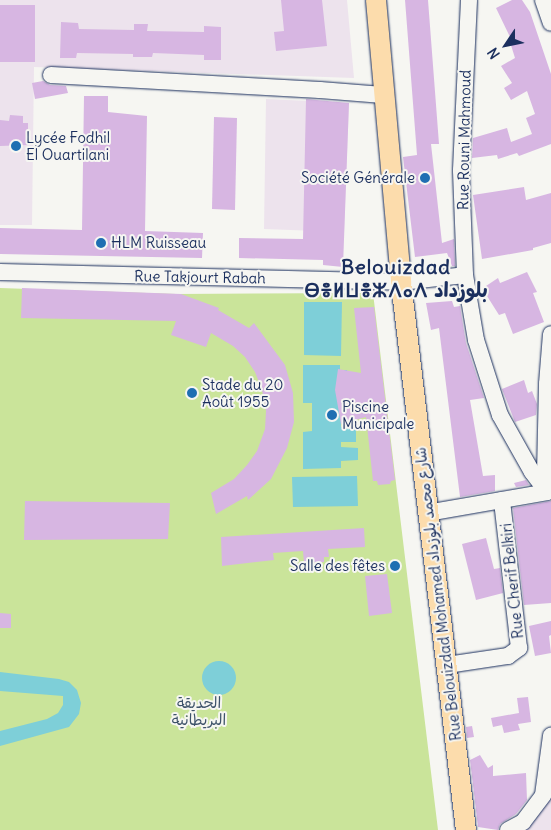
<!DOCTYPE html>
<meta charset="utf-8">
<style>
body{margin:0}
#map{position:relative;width:551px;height:830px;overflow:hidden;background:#f6f6f2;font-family:Delius,"Playpen Sans Arabic","Noto Sans Tifinagh",sans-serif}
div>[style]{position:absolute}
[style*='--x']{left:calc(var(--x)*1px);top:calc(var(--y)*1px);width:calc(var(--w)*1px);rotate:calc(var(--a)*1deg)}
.built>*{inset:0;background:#ede3ed}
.green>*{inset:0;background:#cae49a}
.water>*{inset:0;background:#7ecfd8}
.round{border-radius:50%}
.building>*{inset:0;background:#d7b6e2}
.roads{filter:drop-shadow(0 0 1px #1b2f5e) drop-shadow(0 0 1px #1b2f5e)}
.minor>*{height:16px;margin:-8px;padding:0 8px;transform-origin:8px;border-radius:8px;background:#f6f6f2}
.major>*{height:20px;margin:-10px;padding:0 10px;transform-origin:10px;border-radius:10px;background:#fcdcac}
.dots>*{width:14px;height:14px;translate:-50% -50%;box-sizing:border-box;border:2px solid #f6f6f2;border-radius:50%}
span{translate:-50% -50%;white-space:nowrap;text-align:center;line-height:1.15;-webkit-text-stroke:4px #f6f6f2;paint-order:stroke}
.poi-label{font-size:15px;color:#1b2f5e}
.left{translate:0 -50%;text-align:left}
.right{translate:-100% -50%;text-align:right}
.street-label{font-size:15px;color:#1b2f5e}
.park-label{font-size:15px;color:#3e536a}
.district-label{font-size:20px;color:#1b2f5e;font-weight:700;letter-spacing:1px}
.north{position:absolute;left:481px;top:20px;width:50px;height:50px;-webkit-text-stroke:4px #f6f6f2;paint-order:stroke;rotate:236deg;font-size:14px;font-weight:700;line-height:20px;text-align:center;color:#1b2f5e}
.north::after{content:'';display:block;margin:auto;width:18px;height:22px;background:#1b2f5e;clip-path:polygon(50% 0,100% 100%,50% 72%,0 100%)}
</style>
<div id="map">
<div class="built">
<i style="clip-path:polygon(0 0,347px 0,354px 78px,34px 67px,32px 225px,0 225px)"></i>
<i style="clip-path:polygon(266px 99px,349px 103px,344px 232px,264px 229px)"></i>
<i style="clip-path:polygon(551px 743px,551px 830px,508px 830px,542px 799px)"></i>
</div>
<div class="green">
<i style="clip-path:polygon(0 288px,176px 294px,373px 293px,438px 830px,0 830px)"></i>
</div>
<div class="water">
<i style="clip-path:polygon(304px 302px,342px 302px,341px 356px,304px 355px)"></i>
<i style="clip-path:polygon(303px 365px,340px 365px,340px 370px,347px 370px,354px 423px,341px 423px,341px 427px,356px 428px,356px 442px,341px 442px,341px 447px,358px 448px,358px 460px,341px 461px,341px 468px,303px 469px,303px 432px,312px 431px,312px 403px,303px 403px)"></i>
<i style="clip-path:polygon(357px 476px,358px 506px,293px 507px,292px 477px)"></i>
<i class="round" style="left:202px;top:661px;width:34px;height:34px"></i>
<i style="clip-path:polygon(0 672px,59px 679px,69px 682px,77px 690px,81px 703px,79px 714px,69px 727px,0 746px,0 731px,47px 719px,58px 713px,63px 705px,63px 696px,0 691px)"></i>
</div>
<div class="building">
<i style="clip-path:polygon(281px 0,322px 0,327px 46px,276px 51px,274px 32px,284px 31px)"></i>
<i style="clip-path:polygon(405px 0,428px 0,439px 144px,431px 144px,442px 243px,454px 239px,455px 266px,452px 266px,447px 253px,415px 257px,403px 157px,417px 155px)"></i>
<i style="clip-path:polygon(512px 0,522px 0,530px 12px,551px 74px,551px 144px,519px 156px,517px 153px,498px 159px,497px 155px,472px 158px,473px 138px,507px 128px,511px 142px,532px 134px,526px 118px,535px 114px,527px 91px,511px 100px,504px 88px,512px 83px,501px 66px,515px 58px,510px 42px,512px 41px,496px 8px)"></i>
<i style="clip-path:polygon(0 5px,35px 5px,35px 62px,0 62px)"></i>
<i style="clip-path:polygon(61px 22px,78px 23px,79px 29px,134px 30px,134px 24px,148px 24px,147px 31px,204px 32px,204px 26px,221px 27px,221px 60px,204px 60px,204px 55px,153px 53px,152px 57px,133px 57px,133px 54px,77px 53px,76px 58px,60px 58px)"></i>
<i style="clip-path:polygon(43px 81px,50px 85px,66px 86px,68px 93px,35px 99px,32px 83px)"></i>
<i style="clip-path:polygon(84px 96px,108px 96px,108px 112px,147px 116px,145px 231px,203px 233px,202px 258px,0 254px,0 228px,82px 230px)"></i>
<i style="clip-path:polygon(306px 99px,349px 103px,343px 267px,323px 265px,323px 260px,239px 258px,239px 238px,303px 239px)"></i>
<i style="clip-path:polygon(10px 115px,23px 116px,23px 123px,28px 123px,28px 145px,0 146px,0 120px,9px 121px)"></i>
<i style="clip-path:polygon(214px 117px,237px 118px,235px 210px,212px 209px)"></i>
<i style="clip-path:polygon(524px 187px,526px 200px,551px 193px,551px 243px,533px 248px,533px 250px,482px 259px,473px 195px)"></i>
<i style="clip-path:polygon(527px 272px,537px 292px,533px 293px,544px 322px,513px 334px,505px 313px,499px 315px,487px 296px,486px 286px,498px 278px,500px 283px)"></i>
<i style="clip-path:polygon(22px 288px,181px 294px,219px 308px,218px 310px,249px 328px,254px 323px,285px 365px,293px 393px,294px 422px,287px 448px,271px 479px,248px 500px,247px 496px,216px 514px,211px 493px,234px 479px,247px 465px,257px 451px,265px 429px,266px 411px,262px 390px,255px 372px,245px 357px,233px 346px,211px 333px,206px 347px,171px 335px,176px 321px,21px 318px)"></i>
<i style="clip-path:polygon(452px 301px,454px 307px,460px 306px,466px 343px,484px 398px,470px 400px,483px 476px,495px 475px,495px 491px,460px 497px,439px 328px,431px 330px,426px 303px)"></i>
<i style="clip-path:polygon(374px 307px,395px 480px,391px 481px,390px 484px,378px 485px,377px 481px,373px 481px,366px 417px,341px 424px,335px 390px,338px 369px,361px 373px,354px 308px)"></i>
<i style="clip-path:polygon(524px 380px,528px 393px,532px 391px,537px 404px,536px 415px,515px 422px,502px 389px)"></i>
<i style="clip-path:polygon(526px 480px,529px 485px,516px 487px,514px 483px)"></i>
<i style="clip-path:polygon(25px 501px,170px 503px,168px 539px,24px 540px)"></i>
<i style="clip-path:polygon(551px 501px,551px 603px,524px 605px,513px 508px)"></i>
<i style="clip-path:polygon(364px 528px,365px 547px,328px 549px,329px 557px,324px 557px,324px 562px,304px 563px,303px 551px,273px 553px,274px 560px,222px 566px,221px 537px)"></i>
<i style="clip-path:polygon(486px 538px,494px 569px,500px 568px,503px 593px,476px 600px,462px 544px)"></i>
<i style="clip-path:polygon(387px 574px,392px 613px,369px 616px,365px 576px)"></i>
<i style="clip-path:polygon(0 613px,11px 614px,11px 628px,0 628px)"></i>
<i style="clip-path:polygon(551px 621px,551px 635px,549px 636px,551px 653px,535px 656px,529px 626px)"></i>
<i style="clip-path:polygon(528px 697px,531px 722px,518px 724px,520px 730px,504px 733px,502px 725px,493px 727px,491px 718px,519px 713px,517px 698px)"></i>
<i style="clip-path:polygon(472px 726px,474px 737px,467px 738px,466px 727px)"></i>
<i style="clip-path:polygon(480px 755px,488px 768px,493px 765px,493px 776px,526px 773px,527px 800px,516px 814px,500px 824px,498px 830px,478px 827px,470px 760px)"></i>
</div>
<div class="roads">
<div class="minor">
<i style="--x:543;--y:0;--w:24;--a:71"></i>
<i style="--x:51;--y:75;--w:269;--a:3.2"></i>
<i style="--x:320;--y:90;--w:63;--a:4.5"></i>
<i style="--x:0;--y:272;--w:401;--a:1.4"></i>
<i style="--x:401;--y:282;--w:64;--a:-6.2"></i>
<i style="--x:465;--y:275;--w:105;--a:-92.2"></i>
<i style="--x:461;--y:170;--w:170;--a:-87.3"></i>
<i style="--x:465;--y:275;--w:66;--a:80.4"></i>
<i style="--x:476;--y:340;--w:79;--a:72.3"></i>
<i style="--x:500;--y:415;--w:65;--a:60.7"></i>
<i style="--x:532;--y:472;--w:25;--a:53"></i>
<i style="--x:547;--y:492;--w:18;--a:-96"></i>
<i style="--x:545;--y:474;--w:90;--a:-88.7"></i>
<i style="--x:547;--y:384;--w:50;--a:-85.4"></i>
<i style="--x:427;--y:513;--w:122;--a:-9.9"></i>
<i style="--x:447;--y:665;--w:62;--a:-8.4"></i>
<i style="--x:508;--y:656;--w:14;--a:-36"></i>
<i style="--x:519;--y:648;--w:149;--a:-96.6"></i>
<i style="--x:508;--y:830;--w:17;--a:-28"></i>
<i style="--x:523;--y:822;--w:34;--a:-53"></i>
<i style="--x:543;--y:795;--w:60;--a:-82.3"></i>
</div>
<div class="major">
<i style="--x:376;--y:0;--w:283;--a:84.9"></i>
<i style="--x:401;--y:282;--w:552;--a:83.24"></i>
</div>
</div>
<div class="dots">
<i style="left:16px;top:146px;background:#1f6fb2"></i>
<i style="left:425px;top:178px;background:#1f6fb2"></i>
<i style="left:101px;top:243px;background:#1f6fb2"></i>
<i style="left:192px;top:393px;background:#1f6fb2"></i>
<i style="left:332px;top:415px;background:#1f6fb2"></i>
<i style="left:395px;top:566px;background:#1f6fb2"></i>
</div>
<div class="poi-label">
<span class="left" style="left:26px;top:146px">Lycée Fodhil<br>El Ouartilani</span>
<span class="right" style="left:415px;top:178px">Société Générale</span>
<span class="left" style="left:111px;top:243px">HLM Ruisseau</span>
<span class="left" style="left:202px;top:393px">Stade du 20<br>Août 1955</span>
<span class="left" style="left:342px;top:415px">Piscine<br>Municipale</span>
<span class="right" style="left:385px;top:566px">Salle des fêtes</span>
</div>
<div class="street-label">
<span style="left:464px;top:140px;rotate:-89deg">Rue Rouni Mahmoud</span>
<span style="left:200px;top:277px;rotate:1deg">Rue Takjourt Rabah</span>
<span style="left:512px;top:581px;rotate:-96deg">Rue Cherif Belkiri</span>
<span style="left:438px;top:594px;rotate:-97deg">Rue Belouizdad Mohamed شارع محمد بلوزداد</span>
</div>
<div class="park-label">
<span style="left:199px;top:711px">الحديقة<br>البريطانية</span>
</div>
<div class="district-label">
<span style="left:396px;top:278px">Belouizdad<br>ⴱⴻⵍⵡⴻⵣⴷⴰⴷ بلوزداد</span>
</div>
<div class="north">N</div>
</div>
